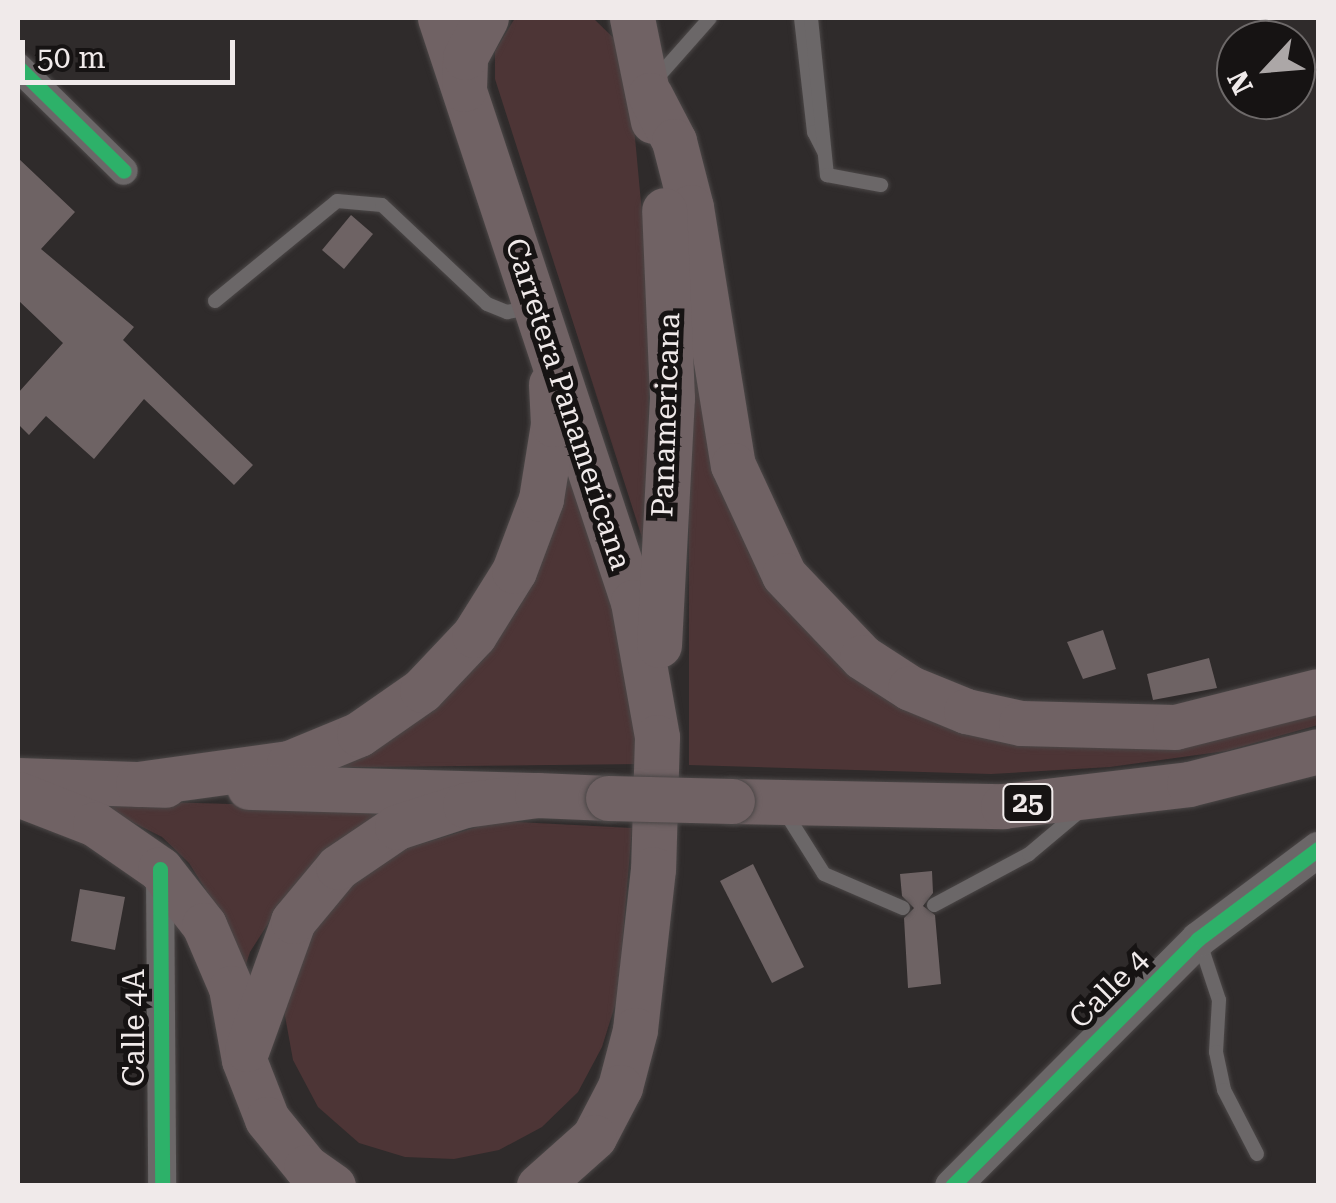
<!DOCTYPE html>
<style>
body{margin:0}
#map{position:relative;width:1336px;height:1203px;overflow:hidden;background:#2f2b2b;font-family:"Roboto Serif",serif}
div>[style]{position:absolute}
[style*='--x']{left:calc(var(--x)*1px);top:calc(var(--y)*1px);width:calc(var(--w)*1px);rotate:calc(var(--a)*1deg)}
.green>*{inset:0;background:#4d3536}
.building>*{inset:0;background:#6e6364}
.roads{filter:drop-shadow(0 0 2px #4b4747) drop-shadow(0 0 2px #4b4747)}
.service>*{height:14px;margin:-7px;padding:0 7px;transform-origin:7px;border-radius:7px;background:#6b6768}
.minor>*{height:28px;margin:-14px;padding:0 14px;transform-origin:14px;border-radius:14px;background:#6b6768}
.tertiary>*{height:35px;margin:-17.5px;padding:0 17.5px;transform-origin:17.5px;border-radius:17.5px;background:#6b6768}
.trunk>*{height:45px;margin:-22.5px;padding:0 22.5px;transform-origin:22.5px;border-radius:22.5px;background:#706264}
.bridges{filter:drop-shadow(0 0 2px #4b4747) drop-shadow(0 0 2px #4b4747)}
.trunk-bridge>*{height:45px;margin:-22.5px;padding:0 22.5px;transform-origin:22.5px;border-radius:22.5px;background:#706264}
.cycleway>*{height:15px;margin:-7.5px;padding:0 7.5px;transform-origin:7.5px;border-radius:7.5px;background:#2db169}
span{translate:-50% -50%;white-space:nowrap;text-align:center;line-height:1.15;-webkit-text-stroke:10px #161313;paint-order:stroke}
.shield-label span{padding:2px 8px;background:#161313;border:2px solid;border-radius:8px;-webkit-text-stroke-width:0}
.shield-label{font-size:28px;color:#f0eaea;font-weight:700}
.street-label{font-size:30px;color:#f0eaea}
.frame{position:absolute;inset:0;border:20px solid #f0eaea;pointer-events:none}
.north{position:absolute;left:1216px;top:20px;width:100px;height:100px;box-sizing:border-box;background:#161313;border:2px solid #6d6969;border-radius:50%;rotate:244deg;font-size:28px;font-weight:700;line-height:40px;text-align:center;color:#f0eaea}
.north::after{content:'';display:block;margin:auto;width:35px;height:45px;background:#aca7a7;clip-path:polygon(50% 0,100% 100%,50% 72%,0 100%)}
.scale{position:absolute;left:20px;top:40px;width:215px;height:45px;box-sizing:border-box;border:5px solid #f0eaea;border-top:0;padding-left:12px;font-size:30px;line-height:35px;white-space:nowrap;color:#f0eaea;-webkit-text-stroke:8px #161313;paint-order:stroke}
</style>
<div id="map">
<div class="green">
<i style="clip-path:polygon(515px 18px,593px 18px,627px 51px,650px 300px,647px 553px,495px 79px,495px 51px)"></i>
<i style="clip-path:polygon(689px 337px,759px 562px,998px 734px,1318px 712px,1318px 725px,1226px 751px,1110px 767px,991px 774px,689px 765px)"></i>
<i style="clip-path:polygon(564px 423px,613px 591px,643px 764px,272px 768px,438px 699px,484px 659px,519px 608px,542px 547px)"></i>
<i style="clip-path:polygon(61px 799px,428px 810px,285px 897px,250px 952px,239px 986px,224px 919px,189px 863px,162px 837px,130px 821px)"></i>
<i style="clip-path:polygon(497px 821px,632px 828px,618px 996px,602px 1047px,578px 1092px,542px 1127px,499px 1150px,454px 1159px,405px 1157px,359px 1143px,318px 1107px,293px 1060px,283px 1005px,297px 950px,327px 904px,363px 872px,404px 849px)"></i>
</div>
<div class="building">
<i style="clip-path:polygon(18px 158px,75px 212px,41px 249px,134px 327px,123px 340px,253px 465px,234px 485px,144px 399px,94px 459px,46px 416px,29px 435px,18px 424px,18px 393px,63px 343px,18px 300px)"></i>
<i style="clip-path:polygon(351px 215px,373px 234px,344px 269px,322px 250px)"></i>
<i style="clip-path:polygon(1103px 630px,1116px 669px,1083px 679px,1067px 642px)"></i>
<i style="clip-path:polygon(1209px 658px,1217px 688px,1153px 700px,1147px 674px)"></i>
<i style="clip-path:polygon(753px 864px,804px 967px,772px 983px,720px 881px)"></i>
<i style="clip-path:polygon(932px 871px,933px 893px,923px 906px,935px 915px,941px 984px,908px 988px,904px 918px,914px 908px,902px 896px,900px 874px)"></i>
<i style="clip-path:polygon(80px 889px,125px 897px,115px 950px,71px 941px)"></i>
</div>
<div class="roads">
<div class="service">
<i style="--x:801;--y:18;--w:115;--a:83.5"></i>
<i style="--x:814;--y:132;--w:22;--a:63"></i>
<i style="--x:811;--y:18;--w:158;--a:84.2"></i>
<i style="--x:827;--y:175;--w:55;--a:10.5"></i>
<i style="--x:656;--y:79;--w:81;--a:-48.5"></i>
<i style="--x:215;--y:301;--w:158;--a:-39.3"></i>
<i style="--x:337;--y:201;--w:45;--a:5.1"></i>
<i style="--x:382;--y:205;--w:144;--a:43.3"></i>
<i style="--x:487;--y:304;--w:22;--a:22"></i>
<i style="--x:507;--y:312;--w:23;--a:-10"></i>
<i style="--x:785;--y:812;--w:73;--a:57.8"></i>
<i style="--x:824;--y:874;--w:86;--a:23.3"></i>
<i style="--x:934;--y:905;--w:108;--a:-28.2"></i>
<i style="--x:1029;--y:854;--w:67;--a:-40.1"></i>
<i style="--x:1199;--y:940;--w:63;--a:71.6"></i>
<i style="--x:1219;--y:1000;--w:52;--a:93.3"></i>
<i style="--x:1216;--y:1052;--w:39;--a:78"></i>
<i style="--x:1224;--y:1090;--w:72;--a:62.7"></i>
</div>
<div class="minor">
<i style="--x:18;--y:67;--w:148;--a:44.5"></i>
<i style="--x:160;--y:872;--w:314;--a:89.6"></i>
</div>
<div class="tertiary">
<i style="--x:952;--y:1186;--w:349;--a:-45.1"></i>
<i style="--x:1198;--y:939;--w:150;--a:-36.9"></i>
</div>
<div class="trunk">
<i style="--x:440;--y:18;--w:615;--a:71.71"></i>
<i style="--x:633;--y:602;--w:137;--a:79.9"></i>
<i style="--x:657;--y:737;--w:132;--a:91.7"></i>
<i style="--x:653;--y:869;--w:162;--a:96.4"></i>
<i style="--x:635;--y:1030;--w:59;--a:104.7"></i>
<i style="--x:620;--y:1087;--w:56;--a:117.5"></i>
<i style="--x:594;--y:1137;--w:74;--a:138.3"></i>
<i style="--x:632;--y:18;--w:105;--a:78.5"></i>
<i style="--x:464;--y:89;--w:32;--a:-88"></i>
<i style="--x:465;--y:57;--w:44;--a:-61.7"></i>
<i style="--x:650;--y:95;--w:52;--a:62.4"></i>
<i style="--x:674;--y:141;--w:68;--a:75.6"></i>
<i style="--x:691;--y:207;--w:261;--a:80.8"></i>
<i style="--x:733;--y:465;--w:121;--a:65.1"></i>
<i style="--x:784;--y:575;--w:113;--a:46.4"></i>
<i style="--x:862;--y:657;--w:57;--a:32.9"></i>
<i style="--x:910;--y:688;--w:61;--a:22.3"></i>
<i style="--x:966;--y:711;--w:56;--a:12.3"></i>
<i style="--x:1021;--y:723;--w:154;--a:1.5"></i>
<i style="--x:1175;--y:727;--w:147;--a:-14.1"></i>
<i style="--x:659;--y:645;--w:247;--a:-87"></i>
<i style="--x:672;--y:398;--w:188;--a:-92.4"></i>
<i style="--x:18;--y:780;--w:147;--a:1.9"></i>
<i style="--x:138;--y:784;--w:152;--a:-7.9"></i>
<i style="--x:289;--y:763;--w:76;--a:-22.5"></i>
<i style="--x:359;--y:734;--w:77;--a:-34.9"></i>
<i style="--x:422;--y:690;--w:76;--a:-46.6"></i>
<i style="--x:474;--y:635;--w:75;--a:-58"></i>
<i style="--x:514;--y:571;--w:77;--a:-69.4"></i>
<i style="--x:541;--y:499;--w:76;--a:-80.9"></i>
<i style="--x:553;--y:424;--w:40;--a:-92.9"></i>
<i style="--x:249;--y:787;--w:288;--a:1.6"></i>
<i style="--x:18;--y:794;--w:83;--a:21.3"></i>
<i style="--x:95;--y:824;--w:79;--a:34.7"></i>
<i style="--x:160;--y:869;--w:71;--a:51.8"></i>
<i style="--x:204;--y:925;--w:69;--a:66.8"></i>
<i style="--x:231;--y:988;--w:73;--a:79.8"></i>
<i style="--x:244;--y:1060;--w:63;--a:68.7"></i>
<i style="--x:267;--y:1119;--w:62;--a:50.9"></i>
<i style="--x:306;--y:1167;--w:33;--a:35"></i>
<i style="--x:732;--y:801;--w:271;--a:1.1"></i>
<i style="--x:1003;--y:806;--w:187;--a:-6.7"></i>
<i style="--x:1189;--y:784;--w:133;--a:-14.3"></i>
<i style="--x:247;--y:1049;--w:136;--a:-70.2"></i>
<i style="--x:293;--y:921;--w:70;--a:-50.2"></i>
<i style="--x:338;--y:867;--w:71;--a:-34.1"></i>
<i style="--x:397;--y:827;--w:71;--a:-17.9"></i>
<i style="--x:465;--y:805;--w:73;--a:-7.9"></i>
<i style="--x:537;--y:795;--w:71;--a:2.4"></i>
</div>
</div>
<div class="bridges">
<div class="trunk-bridge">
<i style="--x:608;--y:798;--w:124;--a:1.4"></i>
</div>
</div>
<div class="cycleway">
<i style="--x:18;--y:67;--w:148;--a:44.5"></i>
<i style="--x:160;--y:869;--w:317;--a:89.6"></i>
<i style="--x:952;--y:1186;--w:349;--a:-45.1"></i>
<i style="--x:1198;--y:939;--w:150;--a:-36.9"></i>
</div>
<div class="shield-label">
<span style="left:1028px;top:803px">25</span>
</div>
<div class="street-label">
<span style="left:568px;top:404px;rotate:72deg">Carretera Panamericana</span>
<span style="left:666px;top:415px;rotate:-88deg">Panamericana</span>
<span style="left:1109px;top:989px;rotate:-45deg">Calle 4</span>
<span style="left:134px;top:1028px;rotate:-90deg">Calle 4A</span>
</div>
<div class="frame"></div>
<div class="north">N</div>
<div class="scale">50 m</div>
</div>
